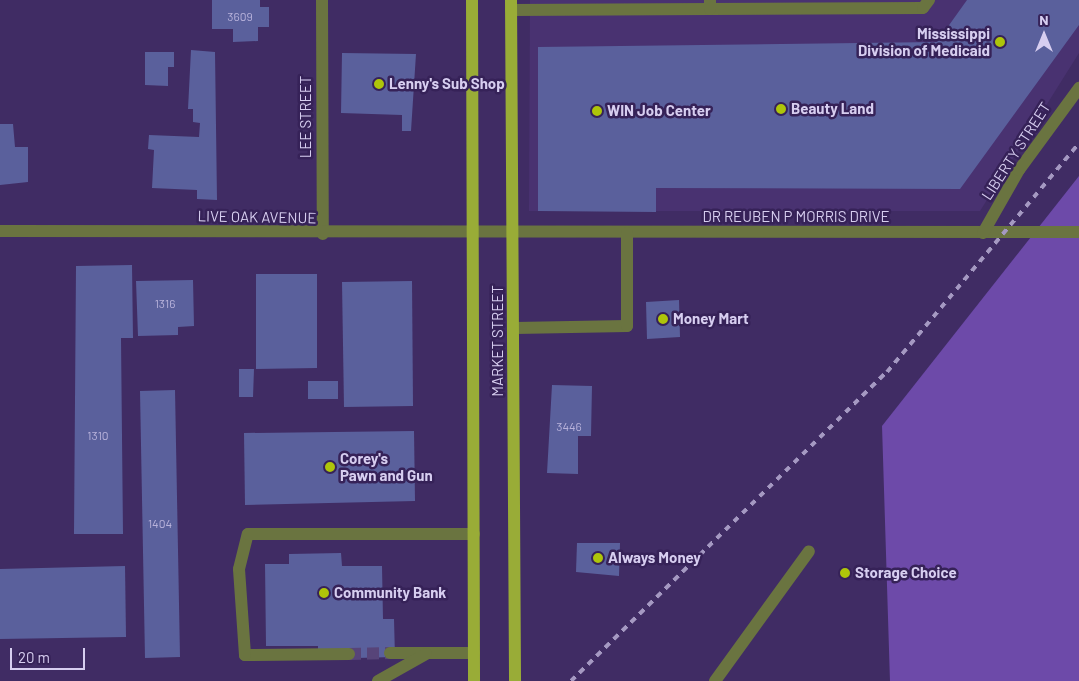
<!DOCTYPE html>
<style>
body{margin:0}
#map{position:relative;width:1079px;height:681px;overflow:hidden;background:#402c64;font-family:Barlow,sans-serif}
div>[style]{position:absolute}
[style*='--x']{left:calc(var(--x)*1px);top:calc(var(--y)*1px);width:calc(var(--w)*1px);rotate:calc(var(--a)*1deg)}
.built>*{inset:0;background:#493271}
.green>*{inset:0;background:#6d4aa9}
.building>*{inset:0;background:#5a609c}
.minor-tunnel>*{height:12px;margin-top:-6px;transform-origin:0;background:repeating-linear-gradient(90deg,#574479 0 12px,transparent 0 18px)}
.minor>*{height:12px;margin:-6px;padding:0 6px;transform-origin:6px;border-radius:6px;background:#6a7440}
.major>*{height:12px;margin:-6px;padding:0 6px;transform-origin:6px;border-radius:6px;background:#99ac37}
.rail>*{height:4px;margin-top:-2px;transform-origin:0;background:repeating-linear-gradient(90deg,#a599c2 0 6px,transparent 0 12px)}
.dots>*{width:14px;height:14px;translate:-50% -50%;box-sizing:border-box;border:2px solid #362258;border-radius:50%}
span{translate:-50% -50%;white-space:nowrap;text-align:center;line-height:1.15;-webkit-text-stroke:5px #362258;paint-order:stroke}
.number-label{font-size:12px;color:#b8b2db}
.number-label span{-webkit-text-stroke-width:0}
.poi-label{font-size:15px;color:#d7cef0;font-weight:700}
.right{translate:-100% -50%;text-align:right}
.left{translate:0 -50%;text-align:left}
.street-label{font-size:15px;color:#d7cef0}
.north{position:absolute;left:1019px;top:10px;width:50px;height:50px;-webkit-text-stroke:4px #362258;paint-order:stroke;rotate:0deg;font-size:14px;font-weight:700;line-height:20px;text-align:center;color:#d7cef0}
.north::after{content:'';display:block;margin:auto;width:18px;height:22px;background:#d7cef0;clip-path:polygon(50% 0,100% 100%,50% 72%,0 100%)}
.scale{position:absolute;left:10px;top:648px;width:75px;height:22px;box-sizing:border-box;border:2px solid #d7cef0;border-top:0;padding-left:6px;font-size:15px;line-height:18px;white-space:nowrap;color:#d7cef0;-webkit-text-stroke:4px #362258;paint-order:stroke}
</style>
<div id="map">
<div class="built">
<i style="clip-path:polygon(530px 0,1079px 0,1079px 53px,980px 211px,529px 211px)"></i>
</div>
<div class="green">
<i style="clip-path:polygon(1079px 176px,1079px 681px,890px 681px,882px 426px)"></i>
</div>
<div class="building">
<i style="clip-path:polygon(212px 0,260px 0,260px 7px,269px 7px,269px 27px,258px 27px,258px 41px,233px 42px,233px 29px,212px 29px)"></i>
<i style="clip-path:polygon(967px 0,1079px 0,1079px 25px,960px 189px,656px 188px,656px 212px,538px 211px,538px 47px,937px 42px)"></i>
<i style="clip-path:polygon(191px 50px,215px 52px,217px 200px,197px 199px,197px 190px,152px 188px,154px 150px,148px 149px,149px 135px,199px 137px,200px 123px,193px 122px,193px 109px,188px 109px)"></i>
<i style="clip-path:polygon(145px 52px,174px 52px,174px 67px,168px 67px,168px 86px,145px 85px)"></i>
<i style="clip-path:polygon(342px 53px,416px 54px,411px 131px,402px 131px,402px 115px,341px 113px)"></i>
<i style="clip-path:polygon(0 124px,13px 124px,15px 147px,28px 147px,28px 182px,0 185px)"></i>
<i style="clip-path:polygon(132px 265px,133px 338px,121px 338px,123px 534px,74px 534px,76px 266px)"></i>
<i style="clip-path:polygon(256px 274px,317px 274px,317px 368px,256px 369px)"></i>
<i style="clip-path:polygon(193px 280px,194px 326px,178px 327px,178px 335px,138px 336px,136px 281px)"></i>
<i style="clip-path:polygon(412px 281px,413px 406px,344px 407px,342px 282px)"></i>
<i style="clip-path:polygon(679px 300px,680px 337px,647px 339px,646px 302px)"></i>
<i style="clip-path:polygon(239px 369px,254px 369px,253px 397px,239px 397px)"></i>
<i style="clip-path:polygon(308px 381px,338px 381px,338px 399px,308px 399px)"></i>
<i style="clip-path:polygon(552px 385px,592px 386px,591px 436px,578px 436px,578px 474px,547px 473px)"></i>
<i style="clip-path:polygon(175px 390px,180px 657px,145px 658px,140px 391px)"></i>
<i style="clip-path:polygon(414px 431px,415px 501px,245px 505px,244px 433px)"></i>
<i style="clip-path:polygon(577px 543px,620px 543px,619px 576px,576px 572px)"></i>
<i style="clip-path:polygon(341px 553px,342px 566px,382px 566px,383px 619px,394px 619px,395px 657px,318px 659px,318px 646px,266px 646px,265px 564px,289px 564px,289px 554px)"></i>
<i style="clip-path:polygon(125px 566px,126px 637px,0 639px,0 569px)"></i>
</div>
<div class="minor-tunnel">
<i style="--x:349;--y:654;--w:41;--a:-1.4"></i>
</div>
<div class="minor">
<i style="--x:322;--y:0;--w:234;--a:89.8"></i>
<i style="--x:710;--y:9;--w:213;--a:-0.3"></i>
<i style="--x:923;--y:8;--w:10;--a:-53"></i>
<i style="--x:511;--y:10;--w:199;--a:-0.3"></i>
<i style="--x:710;--y:9;--w:9;--a:-90"></i>
<i style="--x:0;--y:231;--w:1079;--a:0.05"></i>
<i style="--x:983;--y:233;--w:73;--a:-60.3"></i>
<i style="--x:1019;--y:170;--w:102;--a:-53.8"></i>
<i style="--x:515;--y:328;--w:112;--a:-1"></i>
<i style="--x:627;--y:326;--w:93;--a:-90"></i>
<i style="--x:390;--y:653;--w:84;--a:0"></i>
<i style="--x:349;--y:654;--w:104;--a:179.4"></i>
<i style="--x:245;--y:655;--w:86;--a:-94"></i>
<i style="--x:239;--y:569;--w:36;--a:-76"></i>
<i style="--x:248;--y:534;--w:226;--a:0"></i>
<i style="--x:378;--y:681;--w:55;--a:-29.4"></i>
<i style="--x:715;--y:681;--w:160;--a:-54.1"></i>
</div>
<div class="major">
<i style="--x:472;--y:0;--w:681;--a:89.83"></i>
<i style="--x:511;--y:0;--w:681;--a:89.66"></i>
</div>
<div class="rail">
<i style="--x:571;--y:681;--w:442;--a:-44.4"></i>
<i style="--x:887;--y:372;--w:299;--a:-50"></i>
</div>
<div class="dots">
<i style="left:1000px;top:42px;background:#aec50a"></i>
<i style="left:379px;top:84px;background:#aec50a"></i>
<i style="left:781px;top:109px;background:#aec50a"></i>
<i style="left:597px;top:111px;background:#aec50a"></i>
<i style="left:663px;top:319px;background:#aec50a"></i>
<i style="left:330px;top:467px;background:#aec50a"></i>
<i style="left:598px;top:558px;background:#aec50a"></i>
<i style="left:845px;top:573px;background:#aec50a"></i>
<i style="left:324px;top:593px;background:#aec50a"></i>
</div>
<div class="number-label">
<span style="left:240px;top:17px">3609</span>
<span style="left:165px;top:304px">1316</span>
<span style="left:569px;top:427px">3446</span>
<span style="left:98px;top:436px">1310</span>
<span style="left:160px;top:524px">1404</span>
</div>
<div class="poi-label">
<span class="right" style="left:990px;top:42px">Mississippi<br>Division of Medicaid</span>
<span class="left" style="left:389px;top:84px">Lenny's Sub Shop</span>
<span class="left" style="left:791px;top:109px">Beauty Land</span>
<span class="left" style="left:607px;top:111px">WIN Job Center</span>
<span class="left" style="left:673px;top:319px">Money Mart</span>
<span class="left" style="left:340px;top:467px">Corey's<br>Pawn and Gun</span>
<span class="left" style="left:608px;top:558px">Always Money</span>
<span class="left" style="left:855px;top:573px">Storage Choice</span>
<span class="left" style="left:334px;top:593px">Community Bank</span>
</div>
<div class="street-label">
<span style="left:306px;top:117px;rotate:-90deg">LEE STREET</span>
<span style="left:1016px;top:151px;rotate:-57deg">LIBERTY STREET</span>
<span style="left:257px;top:217px;rotate:1deg">LIVE OAK AVENUE</span>
<span style="left:796px;top:217px">DR REUBEN P MORRIS DRIVE</span>
<span style="left:498px;top:341px;rotate:-90deg">MARKET STREET</span>
</div>
<div class="north">N</div>
<div class="scale">20 m</div>
</div>
